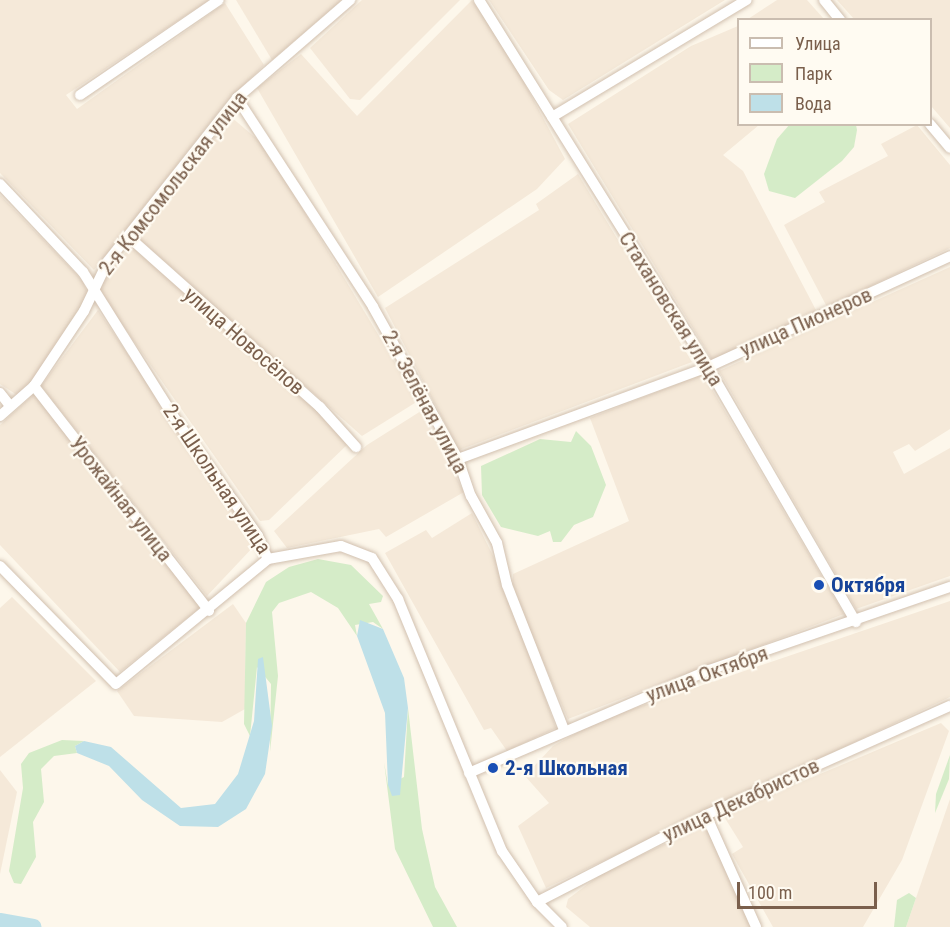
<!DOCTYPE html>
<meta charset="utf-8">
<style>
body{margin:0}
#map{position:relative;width:950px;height:927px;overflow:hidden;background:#fdf7eb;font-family:"Roboto Condensed",sans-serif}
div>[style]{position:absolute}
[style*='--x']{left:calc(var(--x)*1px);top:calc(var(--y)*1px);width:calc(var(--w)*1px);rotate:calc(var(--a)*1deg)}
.residential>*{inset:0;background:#f5e9d9}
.green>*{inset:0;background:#d5ecc8}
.water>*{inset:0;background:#bee0e8}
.river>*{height:16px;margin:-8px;padding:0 8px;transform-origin:8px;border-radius:8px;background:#bee0e8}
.roads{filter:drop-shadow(0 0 2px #d1c0af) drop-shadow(0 0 2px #d1c0af)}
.street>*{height:10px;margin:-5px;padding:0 5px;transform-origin:5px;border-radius:5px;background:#fff}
.dots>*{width:16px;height:16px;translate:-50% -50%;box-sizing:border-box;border:3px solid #fffbf2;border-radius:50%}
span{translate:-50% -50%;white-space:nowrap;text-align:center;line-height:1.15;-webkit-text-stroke:4.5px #fffbf2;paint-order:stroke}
.street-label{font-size:21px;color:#7a5f4c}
.transit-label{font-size:21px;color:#164399;font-weight:700}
.left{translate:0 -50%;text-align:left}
.legend{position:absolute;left:737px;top:18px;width:195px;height:108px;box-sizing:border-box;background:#fffbf2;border:2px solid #cabdb0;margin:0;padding:8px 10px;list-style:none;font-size:18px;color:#7a5f4c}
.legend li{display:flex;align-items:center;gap:12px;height:30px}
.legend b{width:30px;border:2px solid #cabdb0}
.scale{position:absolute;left:737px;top:882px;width:140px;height:27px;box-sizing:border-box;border:3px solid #7a5f4c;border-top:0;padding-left:8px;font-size:18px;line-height:21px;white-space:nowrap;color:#7a5f4c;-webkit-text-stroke:4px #fffbf2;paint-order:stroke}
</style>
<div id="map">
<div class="residential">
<i style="clip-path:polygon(0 0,209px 0,66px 95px,77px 109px,225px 3px,264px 65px,224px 105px,94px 270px,0 173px)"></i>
<i style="clip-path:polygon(236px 0,342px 0,272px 60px)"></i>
<i style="clip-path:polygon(362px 0,460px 0,360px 100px,350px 99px,310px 48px)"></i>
<i style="clip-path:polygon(472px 0,510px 56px,565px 159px,537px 189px,378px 297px,257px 88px,301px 54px,357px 116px)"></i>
<i style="clip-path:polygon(489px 0,725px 0,563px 100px,549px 90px)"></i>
<i style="clip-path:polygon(777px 0,807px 0,824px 19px,748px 19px)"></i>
<i style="clip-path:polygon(837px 0,950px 0,950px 128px,931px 106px,930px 20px,854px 19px)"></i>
<i style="clip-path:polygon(738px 26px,738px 124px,759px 125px,723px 155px,743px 171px,817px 312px,713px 361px,568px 124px,691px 46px)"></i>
<i style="clip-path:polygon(230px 116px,265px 146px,418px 401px,362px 436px,139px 239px)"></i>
<i style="clip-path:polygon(917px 125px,950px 165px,950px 248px,827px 307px,784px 225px,825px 202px,819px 192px,888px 156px,881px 144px)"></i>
<i style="clip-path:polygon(578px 174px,692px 362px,459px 450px,385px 308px,539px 210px,536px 204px)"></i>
<i style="clip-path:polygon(0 195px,83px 281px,88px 295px,35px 377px,17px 395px,0 384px)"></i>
<i style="clip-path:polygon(131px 246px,330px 418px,350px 442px,269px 520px,260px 521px,100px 293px,98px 286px)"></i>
<i style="clip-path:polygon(950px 267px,950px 429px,915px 451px,909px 444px,893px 452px,904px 474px,950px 448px,950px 576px,856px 609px,719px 371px)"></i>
<i style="clip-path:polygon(98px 310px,256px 544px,207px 596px,41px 386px)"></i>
<i style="clip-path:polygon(703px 374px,844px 614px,568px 719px,512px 591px,513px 574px,629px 521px,590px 418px)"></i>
<i style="clip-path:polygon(34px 394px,202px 606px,120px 672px,0 545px,0 425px)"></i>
<i style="clip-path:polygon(421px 411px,464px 492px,386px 537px,379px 529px,287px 548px,274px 531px,367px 445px)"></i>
<i style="clip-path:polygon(472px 513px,497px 564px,556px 728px,507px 751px,491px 728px,484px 730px,385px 553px,426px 530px,432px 538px)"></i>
<i style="clip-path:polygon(12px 597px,96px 681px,0 757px,0 608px)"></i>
<i style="clip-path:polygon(950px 601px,950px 697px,546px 888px,518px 826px,549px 803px,525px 776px,553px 746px,600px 720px)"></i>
<i style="clip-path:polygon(233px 604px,246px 623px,245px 709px,222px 722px,134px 716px,117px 691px)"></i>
<i style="clip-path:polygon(941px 723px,949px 731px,902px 860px,863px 927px,773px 927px,732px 854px,743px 847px,723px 815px)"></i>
<i style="clip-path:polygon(0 770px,17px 792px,0 874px)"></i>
<i style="clip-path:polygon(950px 799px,950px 927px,906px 927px)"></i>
<i style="clip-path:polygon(705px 825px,751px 927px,590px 927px,566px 907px,568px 899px,601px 874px)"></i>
</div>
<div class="green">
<i style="clip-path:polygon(790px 124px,856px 125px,857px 130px,854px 147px,842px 161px,795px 198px,769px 191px,764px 174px,777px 139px)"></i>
<i style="clip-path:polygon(576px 431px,591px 446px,606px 485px,593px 517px,574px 525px,561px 542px,553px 542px,550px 531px,538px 536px,501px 527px,482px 495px,481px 466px,540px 439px,571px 442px)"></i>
<i style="clip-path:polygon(318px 559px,351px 565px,383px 596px,381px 602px,369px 604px,383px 629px,373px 622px,355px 625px,357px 636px,338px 608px,311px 592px,279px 603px,272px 612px,278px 676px,270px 752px,271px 684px,257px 667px,250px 736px,244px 724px,246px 623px,266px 582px,289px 567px)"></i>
<i style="clip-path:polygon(408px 708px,422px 829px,435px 887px,457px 927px,433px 927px,395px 849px,384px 762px,388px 785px,404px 777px)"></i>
<i style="clip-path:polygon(62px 740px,84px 741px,75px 746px,77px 753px,54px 756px,41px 769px,44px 802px,33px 822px,36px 857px,21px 884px,14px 883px,9px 871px,23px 788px,21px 764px,29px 753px)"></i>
<i style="clip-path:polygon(950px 755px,949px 779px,935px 813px,936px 794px)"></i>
<i style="clip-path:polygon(909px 893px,916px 898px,906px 927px,894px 927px,897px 900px)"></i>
</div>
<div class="water">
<i style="clip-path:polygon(360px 620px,383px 629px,404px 678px,408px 708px,400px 795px,392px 796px,388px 785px,385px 713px,357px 636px)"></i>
<i style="clip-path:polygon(263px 657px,272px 726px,265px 774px,246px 809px,218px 827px,180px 826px,142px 800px,109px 766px,77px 753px,75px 746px,84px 741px,111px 747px,181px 808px,215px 804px,238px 774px,254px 721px,258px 659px)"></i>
</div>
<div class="river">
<i style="--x:0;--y:921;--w:34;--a:10"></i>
</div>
<div class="roads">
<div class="street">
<i style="--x:479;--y:0;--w:433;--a:58"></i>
<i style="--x:708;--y:367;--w:295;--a:59.9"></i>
<i style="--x:824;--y:0;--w:26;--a:51"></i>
<i style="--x:80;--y:95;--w:168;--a:-34.4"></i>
<i style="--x:237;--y:98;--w:249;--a:56.9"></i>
<i style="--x:373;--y:307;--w:174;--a:60.8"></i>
<i style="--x:458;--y:459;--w:39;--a:71"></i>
<i style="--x:471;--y:496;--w:54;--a:61"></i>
<i style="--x:497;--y:543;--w:43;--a:76.6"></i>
<i style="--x:507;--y:585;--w:156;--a:68.5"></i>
<i style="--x:552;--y:117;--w:227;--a:-31"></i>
<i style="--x:930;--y:124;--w:31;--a:50"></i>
<i style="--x:0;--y:184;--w:121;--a:46.7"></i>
<i style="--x:83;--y:272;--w:175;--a:57.9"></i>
<i style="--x:176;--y:420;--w:142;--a:54.7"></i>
<i style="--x:258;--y:536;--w:25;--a:67"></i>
<i style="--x:268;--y:559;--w:74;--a:-10.1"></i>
<i style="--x:341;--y:546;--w:33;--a:21"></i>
<i style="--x:372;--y:558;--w:49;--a:57.6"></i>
<i style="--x:398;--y:599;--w:273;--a:67.6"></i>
<i style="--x:502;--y:851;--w:62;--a:55.5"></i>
<i style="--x:537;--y:902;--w:35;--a:45"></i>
<i style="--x:129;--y:237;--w:256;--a:41.7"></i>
<i style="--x:320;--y:407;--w:54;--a:48"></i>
<i style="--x:34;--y:386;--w:285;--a:52.1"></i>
<i style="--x:0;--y:393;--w:16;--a:52"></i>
<i style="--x:0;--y:416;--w:45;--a:-41.4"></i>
<i style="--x:34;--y:386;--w:90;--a:-56.3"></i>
<i style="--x:84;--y:311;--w:55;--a:-64.4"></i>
<i style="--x:108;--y:261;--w:208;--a:-51.6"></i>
<i style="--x:237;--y:98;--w:150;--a:-40.9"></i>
<i style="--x:458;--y:459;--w:266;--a:-20.2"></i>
<i style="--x:708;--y:367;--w:266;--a:-24.6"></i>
<i style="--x:0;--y:566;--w:165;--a:45.5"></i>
<i style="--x:116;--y:684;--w:197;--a:-39.4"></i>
<i style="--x:469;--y:773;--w:261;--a:-23.2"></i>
<i style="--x:709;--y:670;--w:255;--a:-19"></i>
<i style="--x:706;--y:815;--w:123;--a:65.9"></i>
<i style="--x:537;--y:902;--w:190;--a:-27.2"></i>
<i style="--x:706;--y:815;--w:267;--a:-24.1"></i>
</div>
</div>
<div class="dots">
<i style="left:819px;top:585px;background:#1a4fb4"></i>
<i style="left:493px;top:768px;background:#1a4fb4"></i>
</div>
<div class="street-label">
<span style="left:173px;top:183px;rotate:-52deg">2-я Комсомольская улица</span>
<span style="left:671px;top:309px;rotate:58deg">Стахановская улица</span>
<span style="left:806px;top:322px;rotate:-24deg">улица Пионеров</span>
<span style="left:244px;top:341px;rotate:41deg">улица Новосёлов</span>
<span style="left:425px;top:402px;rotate:62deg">2-я Зелёная улица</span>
<span style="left:217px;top:479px;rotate:56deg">2-я Школьная улица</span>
<span style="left:121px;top:499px;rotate:52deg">Урожайная улица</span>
<span style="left:707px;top:674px;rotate:-20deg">улица Октября</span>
<span style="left:741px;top:800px;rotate:-25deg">улица Декабристов</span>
</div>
<div class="transit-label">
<span class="left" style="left:831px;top:585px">Октября</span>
<span class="left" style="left:505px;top:768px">2-я Школьная</span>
</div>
<ul class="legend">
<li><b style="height:8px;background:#fff"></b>Улица</li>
<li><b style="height:16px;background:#d5ecc8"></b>Парк</li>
<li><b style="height:16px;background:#bee0e8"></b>Вода</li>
</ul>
<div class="scale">100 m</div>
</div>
